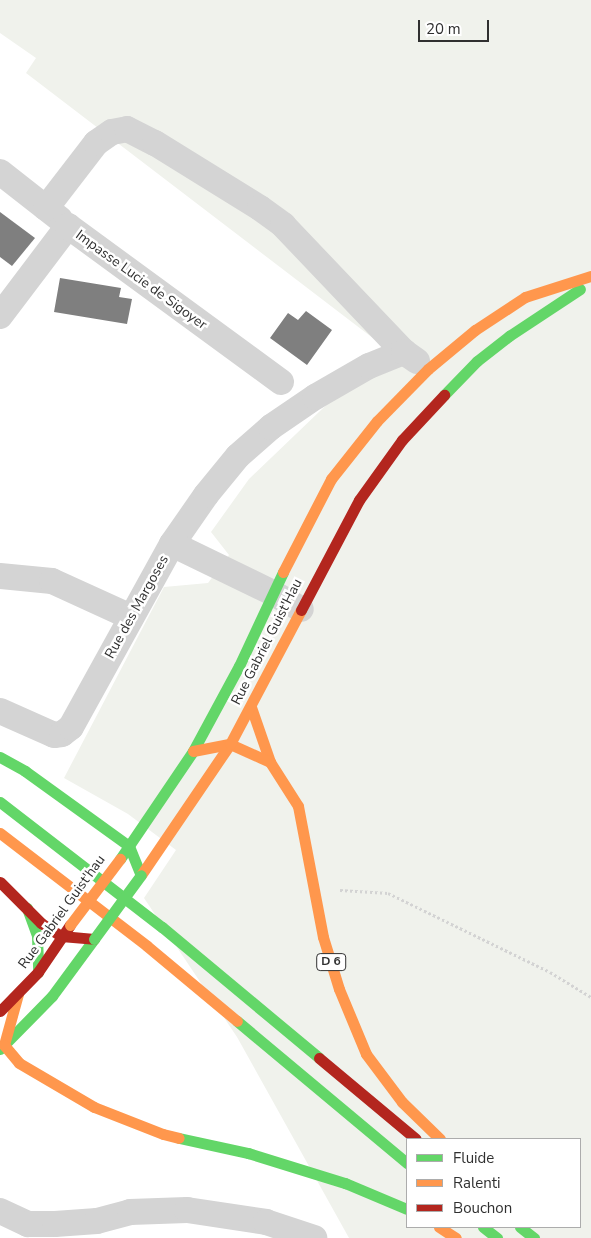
<!DOCTYPE html>
<style>
body{margin:0}
#map{position:relative;width:591px;height:1238px;overflow:hidden;background:#fff;font-family:"Nunito Sans",sans-serif}
div>[style]{position:absolute}
[style*='--x']{left:calc(var(--x)*1px);top:calc(var(--y)*1px);width:calc(var(--w)*1px);rotate:calc(var(--a)*1deg)}
.green>*{inset:0;background:#f0f2ec}
.building>*{inset:0;background:#7f7f7f}
.path>*{height:3px;margin-top:-1.5px;transform-origin:0;background:repeating-linear-gradient(90deg,#d3d3d3 0 2.5px,transparent 0 5px)}
.street>*{height:26px;margin:-13px;padding:0 13px;transform-origin:13px;border-radius:13px;background:#d4d4d4}
.fast>*{height:11px;margin:-5.5px;padding:0 5.5px;transform-origin:5.5px;border-radius:5.5px;background:#63d668}
.slow>*{height:11px;margin:-5.5px;padding:0 5.5px;transform-origin:5.5px;border-radius:5.5px;background:#ff974d}
.jam>*{height:11px;margin:-5.5px;padding:0 5.5px;transform-origin:5.5px;border-radius:5.5px;background:#b3261e}
.fast-bridge>*{height:11px;margin:-5.5px;padding:0 5.5px;transform-origin:5.5px;border-radius:5.5px;background:#63d668}
.slow-bridge>*{height:11px;margin:-5.5px;padding:0 5.5px;transform-origin:5.5px;border-radius:5.5px;background:#ff974d}
span{translate:-50% -50%;white-space:nowrap;text-align:center;line-height:1.15;-webkit-text-stroke:5px #fff;paint-order:stroke}
.shield-label span{padding:1px 4px;background:#fff;border:1px solid;border-radius:4px;-webkit-text-stroke-width:0}
.shield-label{font-size:12px;color:#303030;font-weight:700}
.street-label{font-size:14px;color:#303030}
.legend{position:absolute;left:406px;top:1138px;width:175px;height:90px;box-sizing:border-box;background:#fff;border:1px solid #acacac;margin:0;padding:6px 9px;list-style:none;font-size:15px;color:#303030}
.legend li{display:flex;align-items:center;gap:10px;height:25px}
.legend b{width:25px;border:1px solid #acacac}
.scale{position:absolute;left:418px;top:20px;width:71px;height:22px;box-sizing:border-box;border:2px solid #303030;border-top:0;padding-left:6px;font-size:15px;line-height:18px;white-space:nowrap;color:#303030;-webkit-text-stroke:4px #fff;paint-order:stroke}
</style>
<div id="map">
<div class="green">
<i style="clip-path:polygon(evenodd,0 0,591px 0,591px 1238px,349px 1238px,237px 1037px,144px 898px,176px 850px,128px 814px,64px 778px,164px 587px,208px 583px,229px 555px,211px 532px,249px 479px,344px 388px,402px 363px,378px 342px,26px 73px,36px 58px,0 33px,0 0,407px 1139px,580px 1139px,580px 1227px,407px 1227px,407px 1139px)"></i>
</div>
<div class="building">
<i style="clip-path:polygon(0 212px,35px 238px,12px 266px,0 257px)"></i>
<i style="clip-path:polygon(60px 278px,121px 288px,119px 297px,132px 299px,127px 324px,54px 312px)"></i>
<i style="clip-path:polygon(306px 311px,332px 330px,307px 365px,270px 338px,288px 313px,298px 320px)"></i>
</div>
<div class="path">
<i style="--x:340;--y:890;--w:48;--a:3.6"></i>
<i style="--x:388;--y:893;--w:180;--a:26"></i>
<i style="--x:550;--y:972;--w:48;--a:31.4"></i>
</div>
<div class="street">
<i style="--x:0;--y:172;--w:76;--a:38.1"></i>
<i style="--x:46;--y:208;--w:82;--a:-52.4"></i>
<i style="--x:96;--y:143;--w:19;--a:-35"></i>
<i style="--x:112;--y:132;--w:15;--a:-11"></i>
<i style="--x:127;--y:129;--w:31;--a:27"></i>
<i style="--x:155;--y:143;--w:123;--a:31.8"></i>
<i style="--x:260;--y:208;--w:29;--a:36"></i>
<i style="--x:283;--y:225;--w:175;--a:46.4"></i>
<i style="--x:0;--y:316;--w:113;--a:-52.9"></i>
<i style="--x:68;--y:226;--w:264;--a:36.2"></i>
<i style="--x:172;--y:544;--w:60;--a:-55.2"></i>
<i style="--x:206;--y:495;--w:50;--a:-50.6"></i>
<i style="--x:238;--y:456;--w:44;--a:-41.3"></i>
<i style="--x:271;--y:427;--w:53;--a:-34.3"></i>
<i style="--x:315;--y:397;--w:62;--a:-29.9"></i>
<i style="--x:369;--y:366;--w:38;--a:-22"></i>
<i style="--x:404;--y:352;--w:16;--a:35"></i>
<i style="--x:0;--y:576;--w:52;--a:5.5"></i>
<i style="--x:52;--y:581;--w:87;--a:24.5"></i>
<i style="--x:0;--y:711;--w:59;--a:24"></i>
<i style="--x:54;--y:735;--w:8;--a:-7"></i>
<i style="--x:62;--y:734;--w:11;--a:-38"></i>
<i style="--x:71;--y:727;--w:209;--a:-61.1"></i>
<i style="--x:172;--y:544;--w:112;--a:25.9"></i>
<i style="--x:273;--y:593;--w:32;--a:30"></i>
<i style="--x:0;--y:1211;--w:31;--a:25"></i>
<i style="--x:28;--y:1224;--w:27;--a:0"></i>
<i style="--x:55;--y:1224;--w:42;--a:-4.1"></i>
<i style="--x:97;--y:1221;--w:34;--a:-15"></i>
<i style="--x:130;--y:1212;--w:57;--a:-2"></i>
<i style="--x:187;--y:1210;--w:80;--a:8.6"></i>
<i style="--x:266;--y:1222;--w:51;--a:18.4"></i>
</div>
<div class="fast">
<i style="--x:444;--y:395;--w:47;--a:-45.9"></i>
<i style="--x:477;--y:361;--w:41;--a:-38"></i>
<i style="--x:509;--y:336;--w:85;--a:-33.5"></i>
<i style="--x:0;--y:757;--w:29;--a:29"></i>
<i style="--x:25;--y:771;--w:128;--a:35.8"></i>
<i style="--x:129;--y:846;--w:31;--a:68"></i>
<i style="--x:0;--y:802;--w:205;--a:37.7"></i>
<i style="--x:162;--y:927;--w:204;--a:39.8"></i>
<i style="--x:120;--y:859;--w:130;--a:-55.9"></i>
<i style="--x:193;--y:751;--w:97;--a:-61.6"></i>
<i style="--x:239;--y:666;--w:104;--a:-64.9"></i>
<i style="--x:27;--y:908;--w:30;--a:70"></i>
<i style="--x:37;--y:936;--w:36;--a:88"></i>
<i style="--x:237;--y:1021;--w:222;--a:39.9"></i>
<i style="--x:0;--y:1049;--w:74;--a:-45.5"></i>
<i style="--x:52;--y:996;--w:71;--a:-53.6"></i>
<i style="--x:179;--y:1138;--w:71;--a:12.3"></i>
<i style="--x:248;--y:1153;--w:102;--a:17.2"></i>
<i style="--x:345;--y:1183;--w:67;--a:22.8"></i>
<i style="--x:483;--y:1227;--w:18;--a:38"></i>
<i style="--x:520;--y:1227;--w:18;--a:38"></i>
</div>
<div class="slow">
<i style="--x:283;--y:572;--w:105;--a:-62.7"></i>
<i style="--x:331;--y:479;--w:74;--a:-51.6"></i>
<i style="--x:377;--y:421;--w:73;--a:-45.6"></i>
<i style="--x:428;--y:369;--w:61;--a:-39.7"></i>
<i style="--x:475;--y:330;--w:60;--a:-33.4"></i>
<i style="--x:525;--y:297;--w:69;--a:-17.7"></i>
<i style="--x:251;--y:707;--w:58;--a:70.9"></i>
<i style="--x:270;--y:762;--w:52;--a:57.5"></i>
<i style="--x:298;--y:806;--w:133;--a:79.2"></i>
<i style="--x:323;--y:937;--w:54;--a:72.9"></i>
<i style="--x:339;--y:989;--w:70;--a:67.4"></i>
<i style="--x:366;--y:1054;--w:60;--a:53.1"></i>
<i style="--x:402;--y:1102;--w:53;--a:44.2"></i>
<i style="--x:193;--y:751;--w:38;--a:-11"></i>
<i style="--x:230;--y:744;--w:44;--a:24.2"></i>
<i style="--x:0;--y:833;--w:185;--a:37.5"></i>
<i style="--x:147;--y:946;--w:117;--a:39.8"></i>
<i style="--x:141;--y:875;--w:158;--a:-55.8"></i>
<i style="--x:230;--y:744;--w:152;--a:-62.1"></i>
<i style="--x:18;--y:994;--w:53;--a:105.4"></i>
<i style="--x:4;--y:1045;--w:23;--a:50"></i>
<i style="--x:19;--y:1063;--w:87;--a:30.4"></i>
<i style="--x:94;--y:1107;--w:74;--a:21.4"></i>
<i style="--x:163;--y:1134;--w:16;--a:14"></i>
<i style="--x:439;--y:1227;--w:20;--a:33"></i>
</div>
<div class="jam">
<i style="--x:301;--y:610;--w:124;--a:-62.2"></i>
<i style="--x:359;--y:500;--w:74;--a:-54.4"></i>
<i style="--x:402;--y:440;--w:62;--a:-47"></i>
<i style="--x:0;--y:882;--w:58;--a:45"></i>
<i style="--x:41;--y:923;--w:24;--a:33"></i>
<i style="--x:61;--y:936;--w:33;--a:5"></i>
<i style="--x:0;--y:1011;--w:54;--a:-45.7"></i>
<i style="--x:38;--y:972;--w:57;--a:-55.8"></i>
<i style="--x:319;--y:1058;--w:126;--a:39.9"></i>
</div>
<div class="fast-bridge">
<i style="--x:94;--y:939;--w:79;--a:-53.7"></i>
</div>
<div class="slow-bridge">
<i style="--x:70;--y:925;--w:83;--a:-52.9"></i>
</div>
<div class="shield-label">
<span style="left:331px;top:962px">D 6</span>
</div>
<div class="street-label">
<span style="left:141px;top:280px;rotate:36deg">Impasse Lucie de Sigoyer</span>
<span style="left:137px;top:607px;rotate:-61deg">Rue des Margoses</span>
<span style="left:267px;top:642px;rotate:-63deg">Rue Gabriel Guist'Hau</span>
<span style="left:62px;top:912px;rotate:-54deg">Rue Gabriel Guist'hau</span>
</div>
<ul class="legend">
<li><b style="height:6px;background:#63d668"></b>Fluide</li>
<li><b style="height:6px;background:#ff974d"></b>Ralenti</li>
<li><b style="height:6px;background:#b3261e"></b>Bouchon</li>
</ul>
<div class="scale">20 m</div>
</div>
